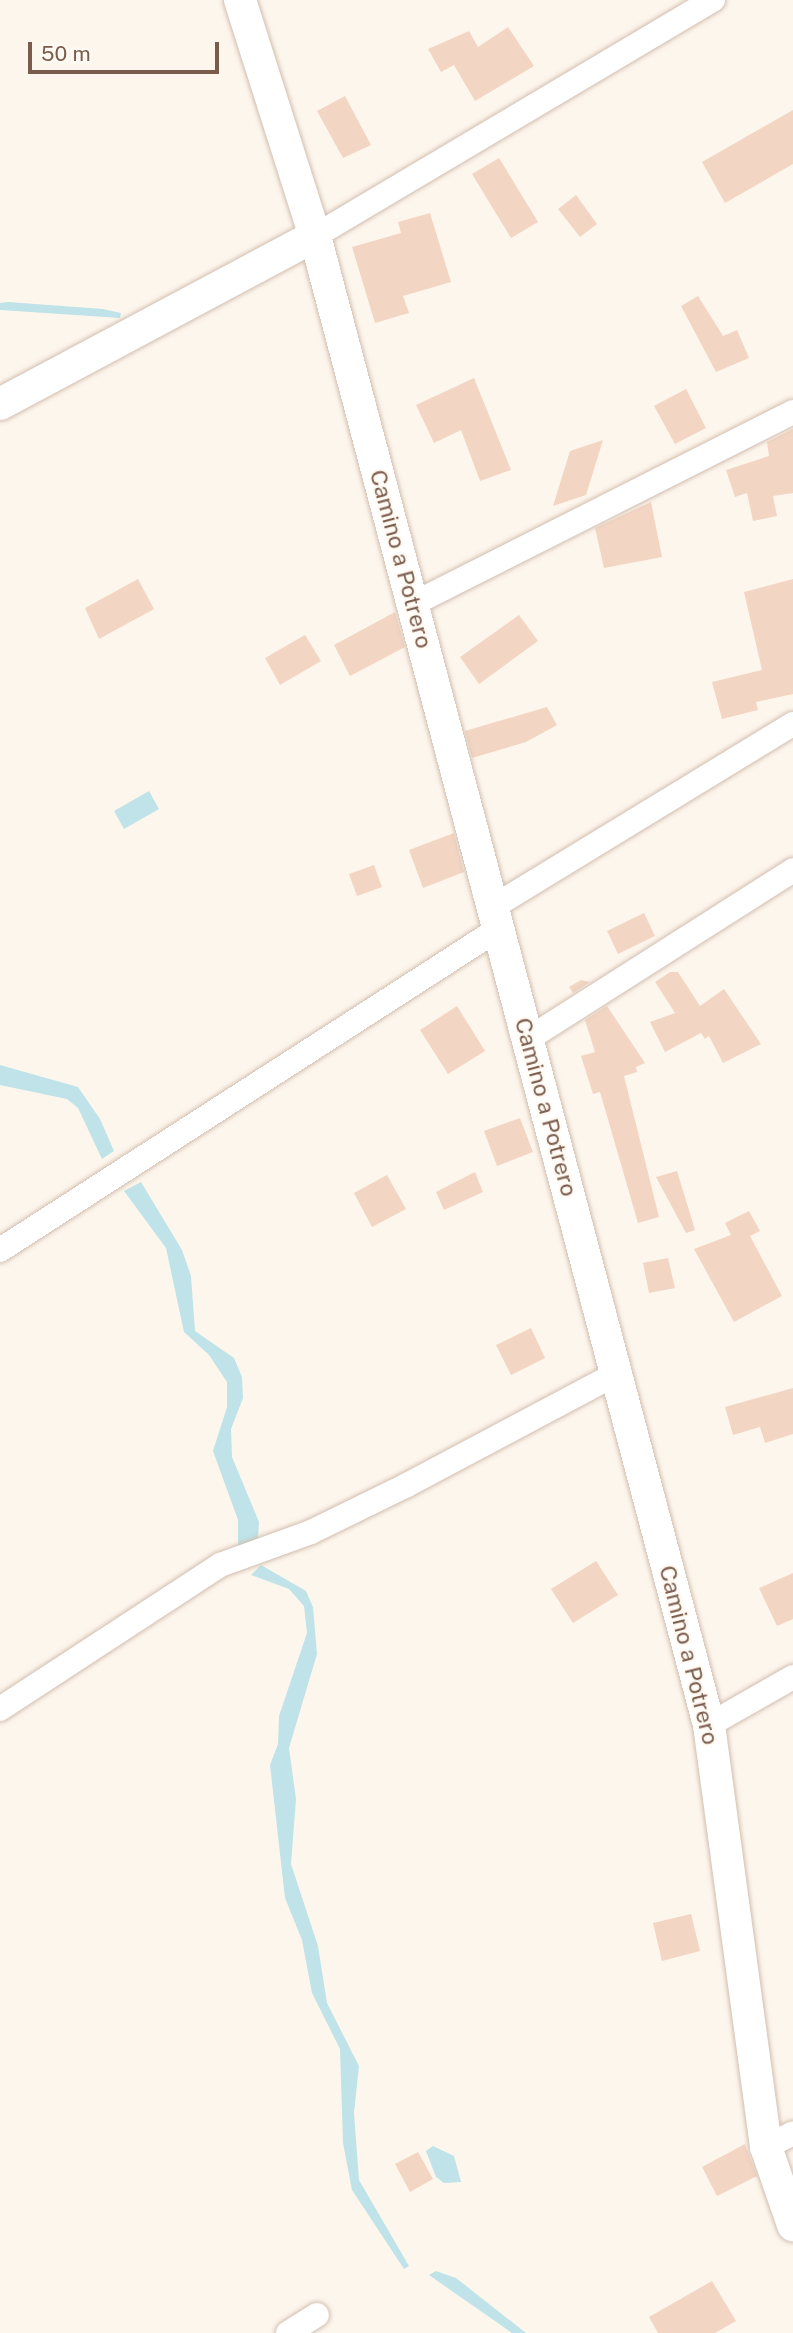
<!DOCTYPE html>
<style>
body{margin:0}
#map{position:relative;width:793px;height:2333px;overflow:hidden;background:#fdf6ec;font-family:"Public Sans",sans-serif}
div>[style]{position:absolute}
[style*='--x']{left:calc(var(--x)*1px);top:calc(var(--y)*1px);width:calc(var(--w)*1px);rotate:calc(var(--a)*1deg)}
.water>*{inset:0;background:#bfe3e8}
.building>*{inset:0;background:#f3d5c3}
.roads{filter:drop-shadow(0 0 2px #d1beb0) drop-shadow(0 0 2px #d1beb0)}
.minor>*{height:24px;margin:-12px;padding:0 12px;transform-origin:12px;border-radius:12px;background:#fff}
.tertiary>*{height:32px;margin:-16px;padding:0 16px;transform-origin:16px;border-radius:16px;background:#fff}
span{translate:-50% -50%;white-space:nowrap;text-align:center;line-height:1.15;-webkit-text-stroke:5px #fffaf3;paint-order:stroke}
.street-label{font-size:23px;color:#7a5c4d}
.scale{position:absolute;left:28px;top:42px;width:191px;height:32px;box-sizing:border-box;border:4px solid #7a5c4d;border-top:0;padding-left:9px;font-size:21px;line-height:24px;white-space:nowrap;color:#7a5c4d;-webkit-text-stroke:5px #fffaf3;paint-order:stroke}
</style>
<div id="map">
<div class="water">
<i style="clip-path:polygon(8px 302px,103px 309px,121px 313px,120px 318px,0 310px,0 303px)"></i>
<i style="clip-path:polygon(149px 791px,159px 809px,124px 829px,114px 811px)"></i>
<i style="clip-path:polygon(0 1065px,78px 1087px,100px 1119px,114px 1151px,102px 1159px,78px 1108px,67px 1099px,0 1085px)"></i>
<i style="clip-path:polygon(141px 1182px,182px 1250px,191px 1276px,195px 1331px,234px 1358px,242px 1377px,243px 1398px,231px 1429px,232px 1457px,259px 1522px,258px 1539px,238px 1546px,238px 1520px,213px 1451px,227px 1407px,227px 1382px,209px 1355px,184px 1332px,166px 1248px,124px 1191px)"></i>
<i style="clip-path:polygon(261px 1565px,306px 1591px,313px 1607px,317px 1654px,289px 1748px,296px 1799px,291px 1864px,318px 1946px,327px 2003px,359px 2066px,354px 2113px,359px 2180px,409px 2266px,404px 2269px,352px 2190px,343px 2143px,340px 2049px,312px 1993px,302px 1940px,285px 1898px,270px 1765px,278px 1744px,279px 1716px,307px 1633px,304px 1606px,289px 1589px,251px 1575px)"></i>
<i style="clip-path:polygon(433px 2146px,454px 2156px,461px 2182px,444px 2183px,436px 2177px,426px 2151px)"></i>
<i style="clip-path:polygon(436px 2271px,456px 2278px,526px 2333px,512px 2333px,429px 2275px)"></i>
</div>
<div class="building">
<i style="clip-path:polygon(508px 27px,534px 66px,475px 101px,454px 65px,441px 72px,428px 49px,469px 31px,478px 47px)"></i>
<i style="clip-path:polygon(345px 96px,371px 145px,343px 158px,317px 111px)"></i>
<i style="clip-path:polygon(793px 110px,793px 164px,725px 203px,702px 162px)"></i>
<i style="clip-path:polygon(499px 158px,538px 222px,511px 238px,472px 174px)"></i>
<i style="clip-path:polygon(576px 195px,597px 224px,580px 237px,558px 209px)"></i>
<i style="clip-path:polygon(430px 213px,451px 282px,403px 296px,409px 313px,375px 323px,352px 247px,401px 233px,398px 222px)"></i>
<i style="clip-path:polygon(698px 296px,723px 336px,737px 330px,749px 358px,716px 372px,681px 306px)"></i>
<i style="clip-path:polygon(474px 378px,511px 470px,480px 481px,461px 430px,434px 443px,416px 405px)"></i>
<i style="clip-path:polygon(686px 389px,706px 428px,675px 444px,654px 406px)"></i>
<i style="clip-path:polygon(793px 429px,793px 493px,773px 496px,777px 516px,753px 521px,747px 493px,735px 497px,726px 470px,769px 456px,767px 442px)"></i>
<i style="clip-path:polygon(603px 440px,586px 495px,553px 506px,570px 451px)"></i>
<i style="clip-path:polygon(651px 502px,662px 557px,604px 568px,595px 528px)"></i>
<i style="clip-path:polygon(138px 579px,154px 609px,99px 639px,85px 608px)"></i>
<i style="clip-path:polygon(793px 579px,793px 694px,756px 702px,758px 710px,722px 719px,712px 682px,762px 670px,744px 592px)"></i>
<i style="clip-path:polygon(395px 612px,405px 647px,350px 676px,334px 645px)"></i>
<i style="clip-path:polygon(519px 615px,538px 641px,479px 684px,460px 657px)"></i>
<i style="clip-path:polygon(305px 635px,321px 661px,280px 685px,265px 658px)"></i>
<i style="clip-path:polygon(547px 707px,557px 725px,526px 742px,472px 758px,465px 731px)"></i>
<i style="clip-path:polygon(454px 833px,464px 872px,423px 888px,409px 850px)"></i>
<i style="clip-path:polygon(374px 865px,382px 887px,357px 896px,349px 874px)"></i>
<i style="clip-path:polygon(644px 913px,655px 936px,618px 954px,607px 931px)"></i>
<i style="clip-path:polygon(670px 972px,678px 972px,700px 1006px,724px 989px,761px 1044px,723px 1063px,709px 1036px,705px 1039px,701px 1033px,665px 1052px,650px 1022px,675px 1013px,655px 982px)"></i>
<i style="clip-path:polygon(581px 980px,590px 982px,573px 993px,569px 987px)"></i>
<i style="clip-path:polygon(457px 1006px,485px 1051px,448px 1074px,420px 1030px)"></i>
<i style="clip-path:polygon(607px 1006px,645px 1063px,636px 1067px,637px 1072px,624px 1076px,659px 1217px,638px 1223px,600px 1092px,593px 1094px,581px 1056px,595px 1052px,585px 1020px)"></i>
<i style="clip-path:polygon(520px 1118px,533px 1152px,497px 1166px,484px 1131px)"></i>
<i style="clip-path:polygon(677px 1171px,695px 1230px,686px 1233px,656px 1177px)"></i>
<i style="clip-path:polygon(475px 1172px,483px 1192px,444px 1210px,436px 1192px)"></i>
<i style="clip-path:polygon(387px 1175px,406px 1209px,372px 1227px,354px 1193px)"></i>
<i style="clip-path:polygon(749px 1211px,760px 1231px,750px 1236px,782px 1296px,734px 1322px,694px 1249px,731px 1235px,725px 1223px)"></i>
<i style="clip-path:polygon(668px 1258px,675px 1288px,649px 1293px,643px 1263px)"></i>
<i style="clip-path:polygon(531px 1328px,545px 1358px,511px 1375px,496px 1345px)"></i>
<i style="clip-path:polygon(793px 1388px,793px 1434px,765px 1443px,760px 1427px,733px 1435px,725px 1407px)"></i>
<i style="clip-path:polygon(596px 1561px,618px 1595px,573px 1623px,551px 1589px)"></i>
<i style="clip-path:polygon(793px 1573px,793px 1619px,777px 1626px,759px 1588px)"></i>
<i style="clip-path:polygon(691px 1914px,700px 1951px,662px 1961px,653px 1923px)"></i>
<i style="clip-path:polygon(745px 2144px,757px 2176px,717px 2196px,702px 2167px)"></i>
<i style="clip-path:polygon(418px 2152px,433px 2179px,410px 2192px,395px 2164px)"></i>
<i style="clip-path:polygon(712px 2281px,736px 2321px,715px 2333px,658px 2333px,649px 2317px)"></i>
</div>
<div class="roads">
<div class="minor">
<i style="--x:315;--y:236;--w:463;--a:-30.7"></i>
<i style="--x:413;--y:604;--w:426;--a:-26.8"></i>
<i style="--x:493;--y:907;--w:351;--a:-31.4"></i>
<i style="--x:528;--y:1039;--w:314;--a:-32.5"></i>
<i style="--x:0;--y:1250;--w:592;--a:-32.8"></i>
<i style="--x:0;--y:1709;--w:263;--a:-33.2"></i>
<i style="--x:220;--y:1565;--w:97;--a:-19.9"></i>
<i style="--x:311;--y:1532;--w:107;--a:-26.1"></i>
<i style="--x:407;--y:1485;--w:237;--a:-28"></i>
<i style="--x:709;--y:1725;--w:97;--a:-29.7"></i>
<i style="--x:766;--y:2147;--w:30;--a:-27"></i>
<i style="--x:288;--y:2333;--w:34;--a:-32"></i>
</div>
<div class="tertiary">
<i style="--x:240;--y:0;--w:248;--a:72.4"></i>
<i style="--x:315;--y:236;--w:1540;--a:75.18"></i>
<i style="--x:709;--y:1725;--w:426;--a:82.3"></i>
<i style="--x:766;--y:2147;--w:83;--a:70.9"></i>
<i style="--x:0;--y:404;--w:357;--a:-28.1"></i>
</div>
</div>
<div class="street-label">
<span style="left:401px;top:559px;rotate:75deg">Camino a Potrero</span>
<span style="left:546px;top:1107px;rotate:75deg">Camino a Potrero</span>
<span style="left:689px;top:1655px;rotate:76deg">Camino a Potrero</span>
</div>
<div class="scale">50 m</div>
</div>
